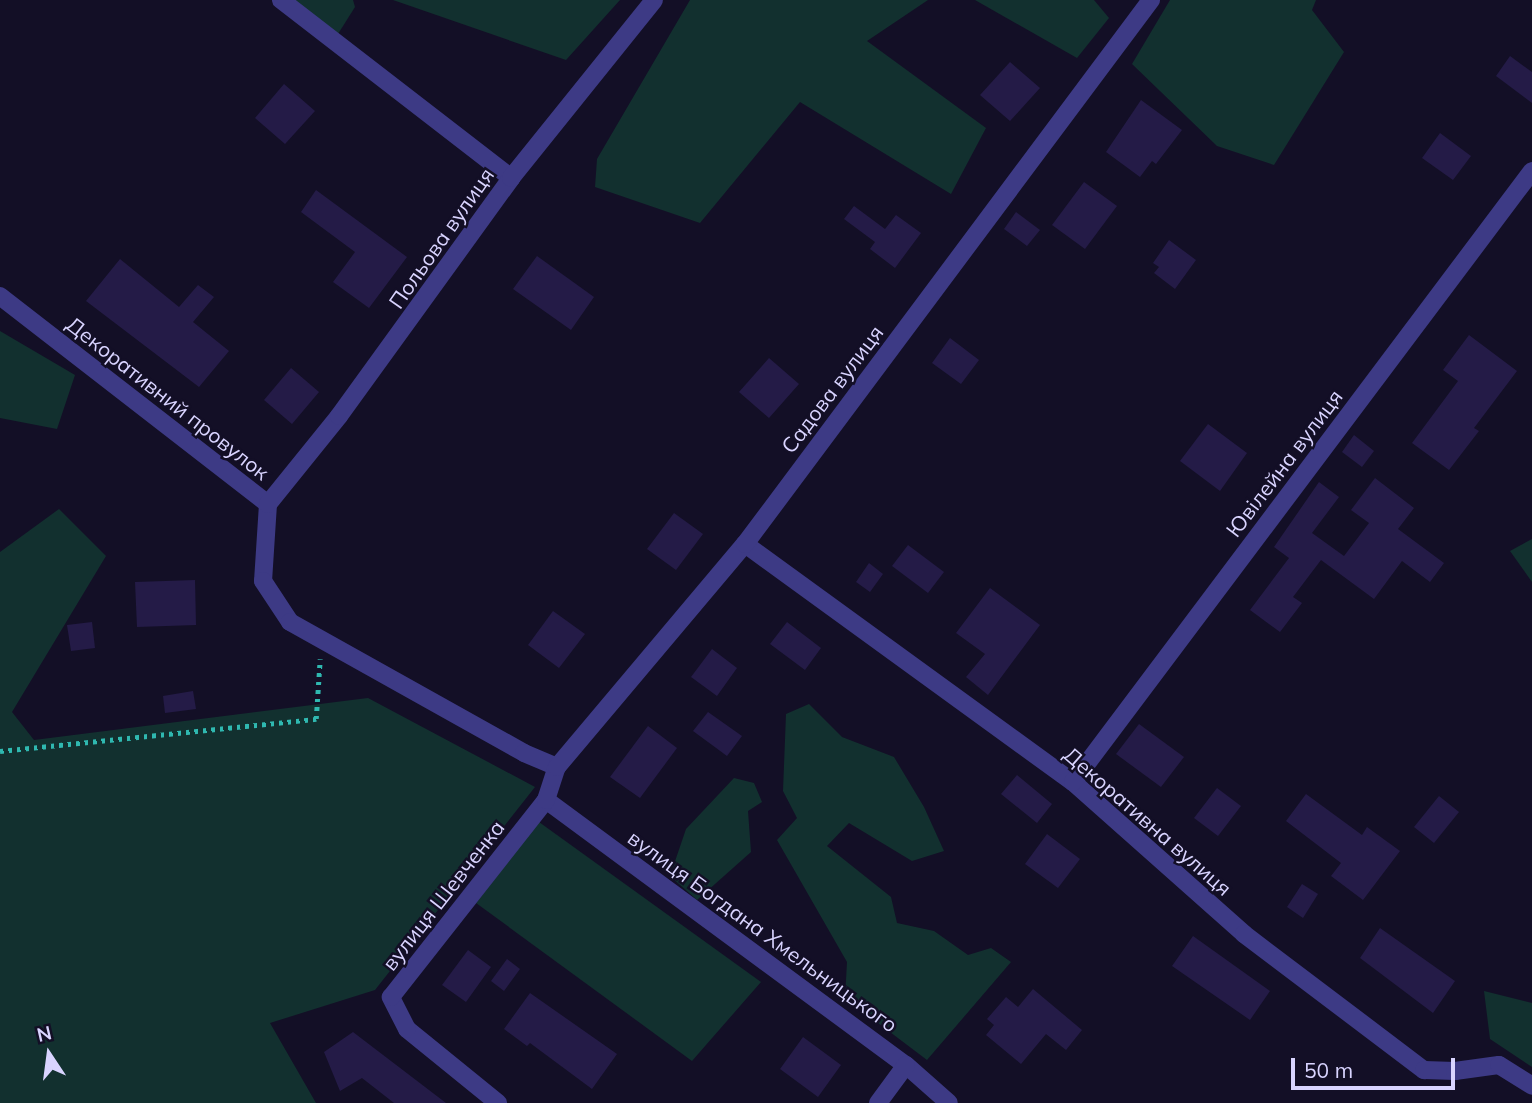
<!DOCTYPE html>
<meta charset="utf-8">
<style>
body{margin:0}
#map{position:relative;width:1532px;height:1103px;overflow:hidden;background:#130f26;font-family:Mulish,sans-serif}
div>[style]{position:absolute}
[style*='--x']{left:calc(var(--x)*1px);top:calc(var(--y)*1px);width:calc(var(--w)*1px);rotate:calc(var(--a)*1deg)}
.green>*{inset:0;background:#12302f}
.building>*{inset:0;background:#241b47}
.path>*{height:4.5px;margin-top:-2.25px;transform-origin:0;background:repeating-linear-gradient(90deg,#2fb8b0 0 3.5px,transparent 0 8.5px)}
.minor>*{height:18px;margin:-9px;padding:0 9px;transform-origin:9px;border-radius:9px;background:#3d3a85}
span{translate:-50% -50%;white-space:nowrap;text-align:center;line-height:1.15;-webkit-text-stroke:5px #130f26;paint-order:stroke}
.street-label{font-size:21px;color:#d9d4ff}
.north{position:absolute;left:14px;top:1019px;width:70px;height:70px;-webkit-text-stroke:5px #130f26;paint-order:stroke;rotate:347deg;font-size:19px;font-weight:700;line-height:28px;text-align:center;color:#d9d4ff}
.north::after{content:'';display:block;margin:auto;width:24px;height:32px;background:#d9d4ff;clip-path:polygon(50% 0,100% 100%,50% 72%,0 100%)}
.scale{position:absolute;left:1291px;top:1058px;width:164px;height:32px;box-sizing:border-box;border:4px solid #d9d4ff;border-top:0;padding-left:9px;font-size:21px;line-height:24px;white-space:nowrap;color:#d9d4ff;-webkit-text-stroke:5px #130f26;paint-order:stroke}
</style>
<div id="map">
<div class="green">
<i style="clip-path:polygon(294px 0,353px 0,355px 7px,338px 34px)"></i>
<i style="clip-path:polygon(393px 0,620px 0,566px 60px)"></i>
<i style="clip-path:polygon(690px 0,928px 0,867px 41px,986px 128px,951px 194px,800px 102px,700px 223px,595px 187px,597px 159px)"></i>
<i style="clip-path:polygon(975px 0,1094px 0,1109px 18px,1077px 58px)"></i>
<i style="clip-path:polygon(1170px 0,1316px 0,1312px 10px,1344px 52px,1274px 165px,1217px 146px,1132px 64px)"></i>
<i style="clip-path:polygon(0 331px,75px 375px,57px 429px,0 418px)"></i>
<i style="clip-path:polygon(59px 509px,106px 556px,12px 712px,34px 740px,368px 698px,535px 787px,375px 990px,270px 1023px,316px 1103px,0 1103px,0 552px)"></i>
<i style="clip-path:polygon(1532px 539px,1532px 582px,1510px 551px)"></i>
<i style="clip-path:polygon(809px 704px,842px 737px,894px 757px,924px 807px,944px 851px,912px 861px,849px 823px,827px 846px,891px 897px,897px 923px,934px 931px,968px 955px,991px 948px,1011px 962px,927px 1060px,845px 998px,847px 962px,777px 840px,797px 818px,783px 791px,786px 714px)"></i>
<i style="clip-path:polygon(734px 778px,754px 783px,762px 802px,748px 811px,751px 852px,697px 900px,670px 876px,686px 829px)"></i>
<i style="clip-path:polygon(539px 822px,761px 982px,692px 1061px,476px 903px)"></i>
<i style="clip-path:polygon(1484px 991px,1532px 1003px,1532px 1067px,1490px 1039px)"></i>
</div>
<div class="building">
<i style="clip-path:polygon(1510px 56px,1532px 72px,1532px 103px,1496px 76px)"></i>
<i style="clip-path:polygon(1010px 62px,1040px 88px,1010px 121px,980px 95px)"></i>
<i style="clip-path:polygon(284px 84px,315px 111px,285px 144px,255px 118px)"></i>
<i style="clip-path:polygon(1141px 100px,1182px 130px,1156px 164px,1152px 161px,1140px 177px,1106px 152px)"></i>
<i style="clip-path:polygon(1440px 133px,1471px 156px,1453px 180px,1422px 158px)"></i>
<i style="clip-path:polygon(1084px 182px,1117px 206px,1085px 249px,1052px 225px)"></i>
<i style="clip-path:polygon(316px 190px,407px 257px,369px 308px,333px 282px,355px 252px,301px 212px)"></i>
<i style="clip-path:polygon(854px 206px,885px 229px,896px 215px,921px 233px,895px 268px,870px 249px,875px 242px,844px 219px)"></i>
<i style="clip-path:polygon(1016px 212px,1040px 230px,1027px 246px,1004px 229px)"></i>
<i style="clip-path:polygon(1169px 240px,1196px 260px,1175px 289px,1154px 273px,1159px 267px,1153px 263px)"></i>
<i style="clip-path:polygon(537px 256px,594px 297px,571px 330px,513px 289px)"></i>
<i style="clip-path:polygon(120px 259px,179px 307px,198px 285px,214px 297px,193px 322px,229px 351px,199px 387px,86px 301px)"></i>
<i style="clip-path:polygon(1469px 335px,1517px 371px,1474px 428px,1479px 431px,1449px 470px,1412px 443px,1458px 381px,1443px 370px)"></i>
<i style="clip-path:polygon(950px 338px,979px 360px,961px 384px,932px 363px)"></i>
<i style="clip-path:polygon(769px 358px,799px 384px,769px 418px,739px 392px)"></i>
<i style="clip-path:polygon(291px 368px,319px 392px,292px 424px,264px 400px)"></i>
<i style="clip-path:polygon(1208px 424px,1247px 453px,1220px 491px,1180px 461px)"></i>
<i style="clip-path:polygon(1354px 435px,1374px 451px,1362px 467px,1342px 452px)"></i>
<i style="clip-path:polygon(1375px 478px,1414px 508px,1398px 529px,1444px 563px,1430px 582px,1402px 561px,1374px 599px,1321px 560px,1293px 597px,1302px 603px,1280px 632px,1250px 610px,1289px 558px,1274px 547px,1319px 482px,1339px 497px,1312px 533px,1344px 556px,1369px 523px,1351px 510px)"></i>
<i style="clip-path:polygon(674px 513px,703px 534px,676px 570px,647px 549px)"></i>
<i style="clip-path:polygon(908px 545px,944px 572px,928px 593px,892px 566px)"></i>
<i style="clip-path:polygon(869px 563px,883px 574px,870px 592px,856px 582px)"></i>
<i style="clip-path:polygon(195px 580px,196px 625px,137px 627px,135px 582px)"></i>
<i style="clip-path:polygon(990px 588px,1040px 625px,988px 695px,966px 677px,985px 654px,956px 633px)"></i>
<i style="clip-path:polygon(553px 611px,585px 634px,559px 668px,528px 645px)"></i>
<i style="clip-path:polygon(92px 622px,95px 648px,71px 651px,67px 625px)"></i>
<i style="clip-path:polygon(787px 622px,821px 648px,805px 670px,770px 644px)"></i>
<i style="clip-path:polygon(712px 649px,737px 668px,717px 696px,691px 677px)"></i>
<i style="clip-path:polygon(193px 691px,196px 709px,165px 713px,163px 696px)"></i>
<i style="clip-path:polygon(708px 712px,742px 736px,727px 756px,693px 731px)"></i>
<i style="clip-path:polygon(1139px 724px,1184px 757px,1161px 787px,1116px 754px)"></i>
<i style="clip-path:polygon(648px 726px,677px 748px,640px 798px,610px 777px)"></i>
<i style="clip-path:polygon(1017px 775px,1052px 804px,1037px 823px,1001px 794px)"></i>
<i style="clip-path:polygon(1217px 788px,1241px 806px,1218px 836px,1194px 818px)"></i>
<i style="clip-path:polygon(1306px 794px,1362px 835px,1367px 827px,1400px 851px,1363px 900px,1331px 876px,1341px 863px,1286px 821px)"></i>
<i style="clip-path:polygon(1439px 796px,1459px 812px,1434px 843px,1414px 827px)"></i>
<i style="clip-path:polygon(1047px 834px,1080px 859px,1058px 888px,1025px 864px)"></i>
<i style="clip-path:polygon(1302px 884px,1318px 894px,1303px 918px,1287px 907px)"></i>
<i style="clip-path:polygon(1380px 928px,1455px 981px,1433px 1013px,1360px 958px)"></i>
<i style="clip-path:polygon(1193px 936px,1270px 991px,1250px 1020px,1172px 966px)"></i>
<i style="clip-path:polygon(468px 950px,491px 967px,466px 1002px,442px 985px)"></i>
<i style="clip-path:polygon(507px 959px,520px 969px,504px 991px,491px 981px)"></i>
<i style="clip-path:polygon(1033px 989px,1082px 1030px,1066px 1050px,1046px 1034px,1021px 1064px,986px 1035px,994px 1025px,987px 1019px,1006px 997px,1018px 1007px)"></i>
<i style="clip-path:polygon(530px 993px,617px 1054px,592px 1089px,530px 1043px,527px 1046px,504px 1029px)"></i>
<i style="clip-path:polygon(353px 1032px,446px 1103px,394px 1103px,362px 1078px,340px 1091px,324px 1052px)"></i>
<i style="clip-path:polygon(803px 1037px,841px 1065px,818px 1097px,780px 1069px)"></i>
</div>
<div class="path">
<i style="--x:0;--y:751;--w:318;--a:-5.8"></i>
<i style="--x:316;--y:719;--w:60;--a:-86.2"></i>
</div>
<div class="minor">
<i style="--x:281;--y:0;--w:291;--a:37.7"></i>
<i style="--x:0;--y:296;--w:339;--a:37.8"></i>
<i style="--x:268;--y:504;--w:77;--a:93.7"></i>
<i style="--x:263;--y:581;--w:49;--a:56.6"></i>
<i style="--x:290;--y:622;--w:268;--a:29.2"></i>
<i style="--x:524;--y:753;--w:36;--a:23"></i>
<i style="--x:268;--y:504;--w:113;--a:-51.1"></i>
<i style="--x:339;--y:416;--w:294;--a:-54.1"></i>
<i style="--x:511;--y:178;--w:228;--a:-51.2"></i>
<i style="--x:745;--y:544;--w:405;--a:36"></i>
<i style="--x:1073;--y:782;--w:229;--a:41.6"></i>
<i style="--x:1244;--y:934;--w:226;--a:37.1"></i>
<i style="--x:1424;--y:1070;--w:31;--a:2"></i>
<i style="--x:1455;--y:1071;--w:44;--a:-7.8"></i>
<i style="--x:1499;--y:1065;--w:39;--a:32"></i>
<i style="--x:1073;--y:782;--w:764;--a:-53.09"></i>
<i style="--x:546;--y:800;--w:447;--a:36.4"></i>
<i style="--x:906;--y:1065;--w:57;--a:41.5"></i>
<i style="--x:498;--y:1103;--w:117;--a:-140.9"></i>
<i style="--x:407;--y:1029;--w:36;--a:-117"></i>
<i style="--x:391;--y:997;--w:251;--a:-51.8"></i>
<i style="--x:546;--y:800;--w:35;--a:-72"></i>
<i style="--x:557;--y:767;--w:292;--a:-49.9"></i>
<i style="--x:745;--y:544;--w:679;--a:-53.27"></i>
<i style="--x:878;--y:1103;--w:47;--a:-53.6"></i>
</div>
<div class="street-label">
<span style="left:441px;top:238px;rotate:-55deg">Польова вулиця</span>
<span style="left:832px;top:389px;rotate:-53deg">Садова вулиця</span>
<span style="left:168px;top:398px;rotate:38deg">Декоративний провулок</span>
<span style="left:1284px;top:463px;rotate:-53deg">Ювілейна вулиця</span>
<span style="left:1148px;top:821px;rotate:41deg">Декоративна вулиця</span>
<span style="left:443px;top:895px;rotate:-52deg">вулиця Шевченка</span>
<span style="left:763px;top:931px;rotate:36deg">вулиця Богдана Хмельницького</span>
</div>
<div class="north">N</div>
<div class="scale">50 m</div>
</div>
